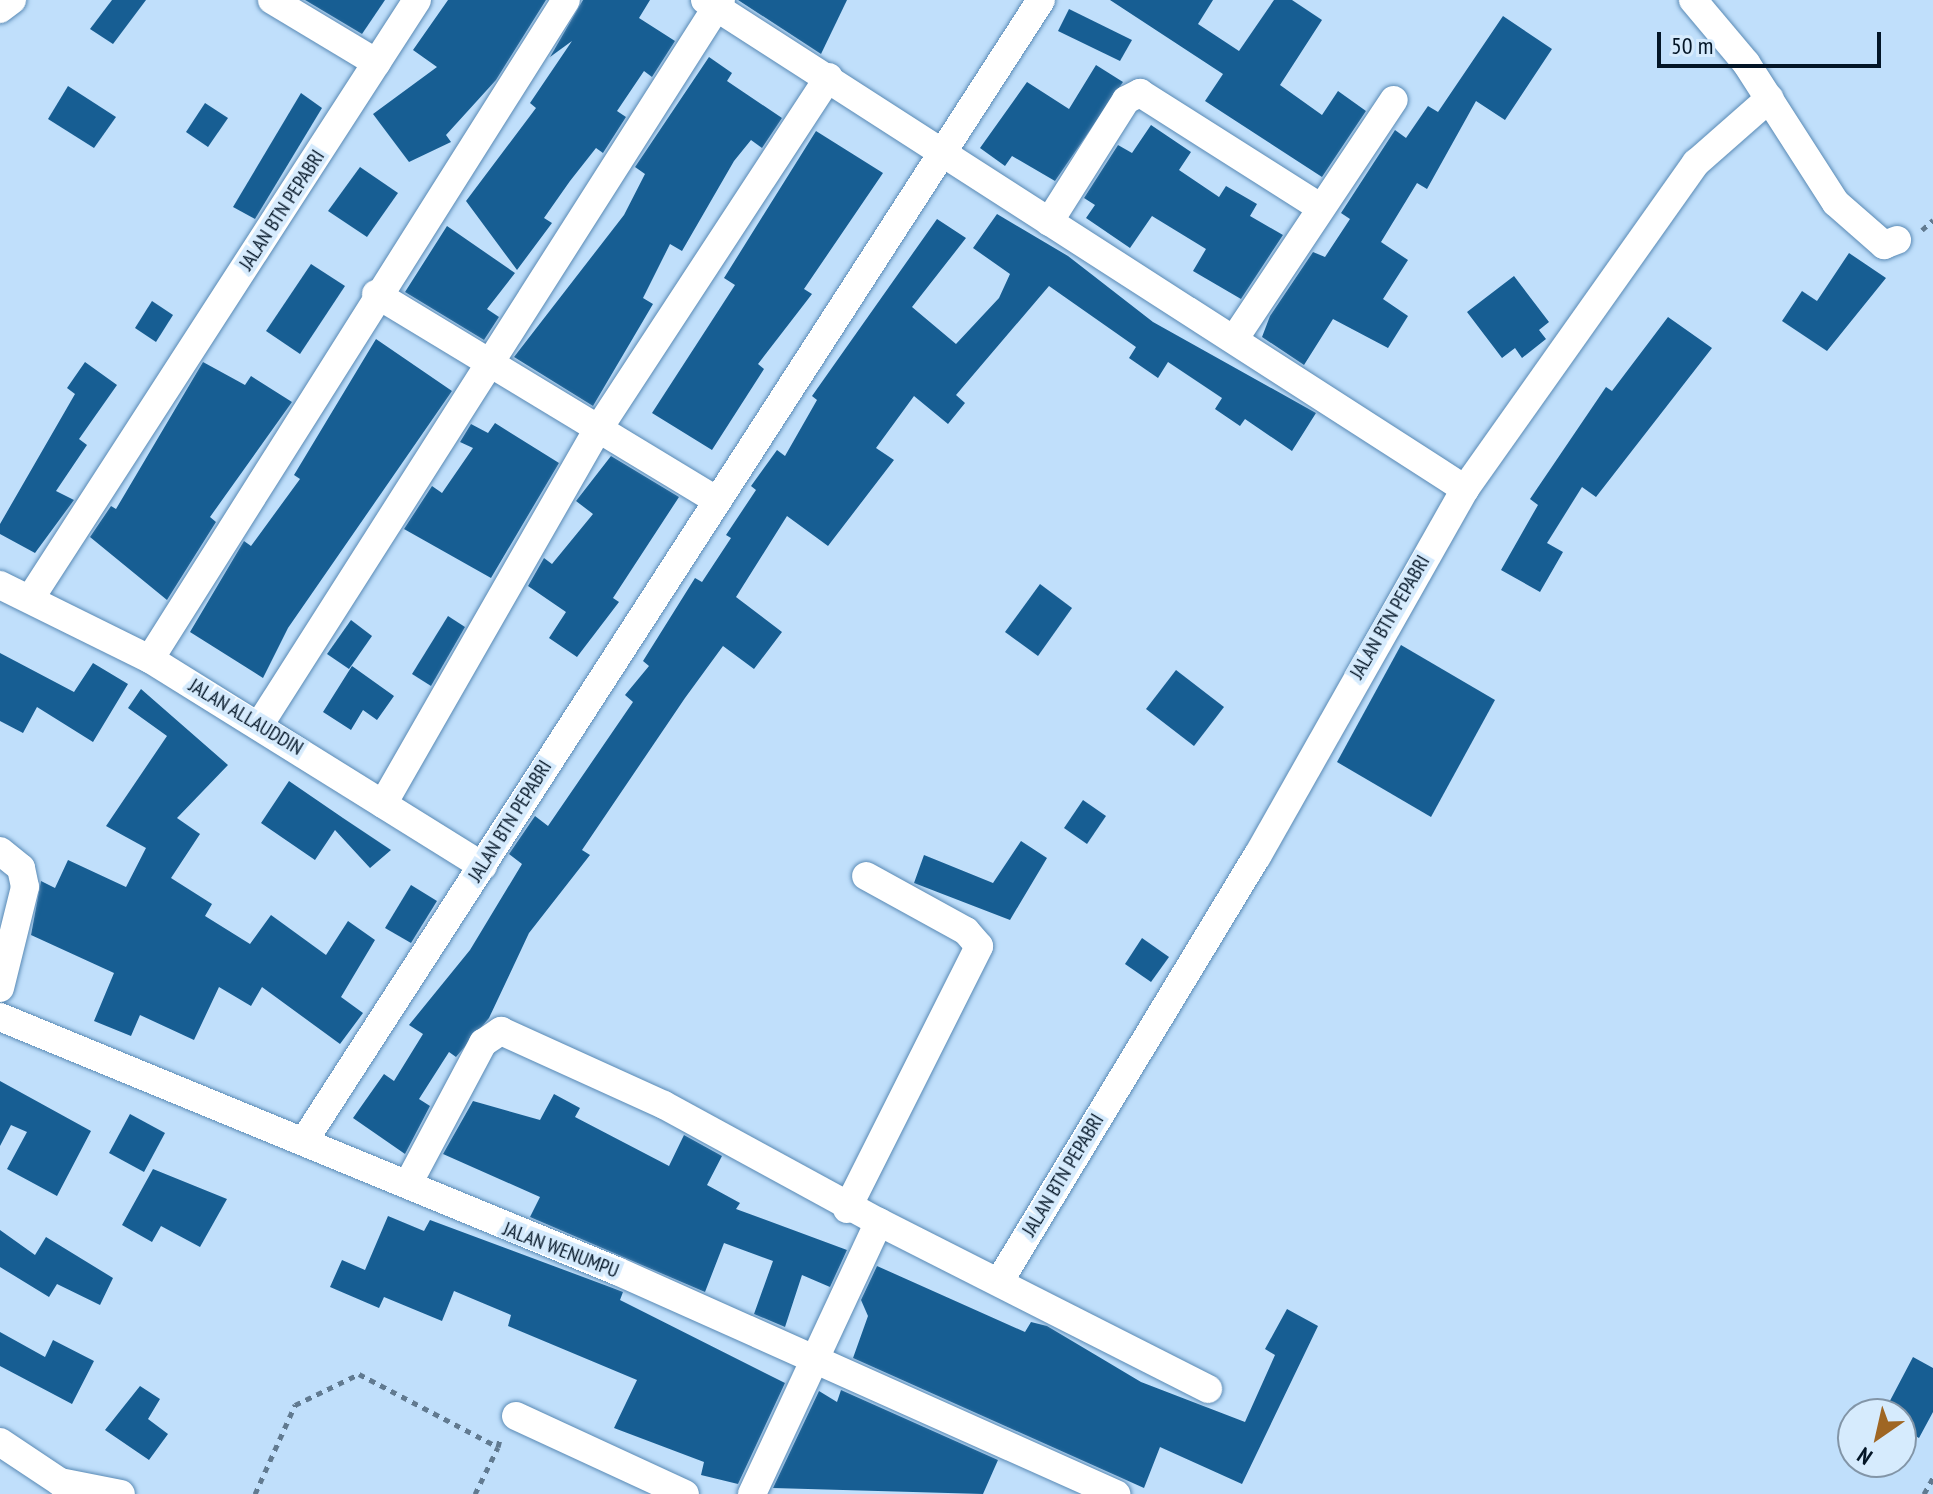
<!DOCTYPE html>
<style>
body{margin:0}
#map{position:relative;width:1933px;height:1494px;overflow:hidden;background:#c0dffb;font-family:"PT Sans Narrow",sans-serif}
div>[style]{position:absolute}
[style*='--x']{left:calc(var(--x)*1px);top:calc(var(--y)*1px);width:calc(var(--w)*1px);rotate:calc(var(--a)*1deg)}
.building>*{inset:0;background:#175e93}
.path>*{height:5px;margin-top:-2.5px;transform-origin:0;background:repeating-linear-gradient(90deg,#617a90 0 6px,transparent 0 12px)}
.roads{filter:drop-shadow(0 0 2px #598ab5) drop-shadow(0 0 2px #598ab5)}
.street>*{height:28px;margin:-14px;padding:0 14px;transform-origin:14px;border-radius:14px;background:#fff}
span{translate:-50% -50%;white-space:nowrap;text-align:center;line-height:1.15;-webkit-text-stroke:8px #d6ebfd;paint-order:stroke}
.street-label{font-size:20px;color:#031526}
.north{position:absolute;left:1837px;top:1398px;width:80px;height:80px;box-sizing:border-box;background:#d6ebfd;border:2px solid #8295a7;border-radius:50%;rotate:214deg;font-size:22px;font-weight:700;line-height:32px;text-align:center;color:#031526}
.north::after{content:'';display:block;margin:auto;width:28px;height:36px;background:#9f6623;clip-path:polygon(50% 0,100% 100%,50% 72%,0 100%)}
.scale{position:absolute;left:1657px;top:32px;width:224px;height:36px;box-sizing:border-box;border:4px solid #031526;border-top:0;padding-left:10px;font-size:24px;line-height:28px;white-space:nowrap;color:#031526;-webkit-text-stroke:6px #d6ebfd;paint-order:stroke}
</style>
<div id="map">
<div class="building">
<i style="clip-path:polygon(112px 0,146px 0,113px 44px,90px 29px)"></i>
<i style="clip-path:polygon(305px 0,385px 0,362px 34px)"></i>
<i style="clip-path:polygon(448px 0,546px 0,496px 80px,446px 135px,451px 142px,409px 162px,373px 114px,437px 67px,413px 50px)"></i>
<i style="clip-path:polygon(583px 0,650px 0,639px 18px,675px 41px,652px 77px,644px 71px,617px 111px,626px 117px,603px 153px,596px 148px,570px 181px,544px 218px,552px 223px,517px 270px,466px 201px,536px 108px,530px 103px,572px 41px,550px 57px)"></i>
<i style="clip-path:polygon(738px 0,847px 0,821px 54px)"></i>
<i style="clip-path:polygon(1110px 0,1213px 0,1198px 24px,1239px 51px,1274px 0,1292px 0,1322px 20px,1280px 85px,1322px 115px,1338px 91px,1366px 111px,1322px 177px,1205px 101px,1223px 74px)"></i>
<i style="clip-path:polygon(1069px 9px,1132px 40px,1120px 61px,1058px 31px)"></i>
<i style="clip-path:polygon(1503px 16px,1552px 49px,1505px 120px,1476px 101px,1427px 189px,1417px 183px,1381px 242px,1408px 260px,1383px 299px,1408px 316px,1388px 348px,1333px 319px,1304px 365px,1262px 337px,1270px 316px,1313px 252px,1325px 257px,1350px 219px,1341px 213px,1395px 130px,1406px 138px,1428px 106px,1438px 112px)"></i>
<i style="clip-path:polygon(709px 57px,732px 73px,727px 81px,782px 118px,762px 148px,751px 140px,734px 161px,682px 251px,670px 244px,643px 298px,653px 304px,593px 406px,514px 357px,624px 215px,645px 174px,635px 167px)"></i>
<i style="clip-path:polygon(1096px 65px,1123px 82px,1055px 181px,1012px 156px,1005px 166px,980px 148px,1027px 82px,1069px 109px)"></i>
<i style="clip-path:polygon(68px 86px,116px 117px,94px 148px,48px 119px)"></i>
<i style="clip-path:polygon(301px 93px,322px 108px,255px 219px,233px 207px)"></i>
<i style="clip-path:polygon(205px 103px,228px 118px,208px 147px,186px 132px)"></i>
<i style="clip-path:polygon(1151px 125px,1191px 152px,1179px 170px,1219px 197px,1226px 186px,1257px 204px,1250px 216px,1283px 235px,1241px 299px,1193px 271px,1206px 249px,1152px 216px,1130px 248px,1086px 218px,1095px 205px,1084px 198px,1118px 145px,1132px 153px)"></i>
<i style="clip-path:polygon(816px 131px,883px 173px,804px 289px,812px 294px,758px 364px,764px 369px,712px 450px,652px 413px,735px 285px,724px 278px)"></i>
<i style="clip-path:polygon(360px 167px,398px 193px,367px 237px,328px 211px)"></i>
<i style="clip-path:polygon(997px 214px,1068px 256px,1153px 322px,1316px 413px,1292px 451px,1245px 419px,1240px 426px,1215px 409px,1222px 398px,1168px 362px,1158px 378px,1129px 358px,1136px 347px,1049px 286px,956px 395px,965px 403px,948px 424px,914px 396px,876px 448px,894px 460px,828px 546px,787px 516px,736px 597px,782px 632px,754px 669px,723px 646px,685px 698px,582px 850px,590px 855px,529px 933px,489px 1018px,456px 1057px,449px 1052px,419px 1099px,430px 1106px,405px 1154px,353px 1118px,384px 1074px,394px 1081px,423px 1034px,409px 1025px,470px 950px,522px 864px,509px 854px,535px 816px,548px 826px,633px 702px,625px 695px,649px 666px,643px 661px,695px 578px,702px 582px,731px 538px,726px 535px,756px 490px,751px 486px,777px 450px,785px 456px,817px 400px,812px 396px,937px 219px,966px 238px,912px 307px,956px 344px,999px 298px,1010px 274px,973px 248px)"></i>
<i style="clip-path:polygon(447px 226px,515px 273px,487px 309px,499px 317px,484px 340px,405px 292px)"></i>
<i style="clip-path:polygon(1849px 253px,1886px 278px,1827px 351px,1782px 321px,1802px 291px,1817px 301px)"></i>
<i style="clip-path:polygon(311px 264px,345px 286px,300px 354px,266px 331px)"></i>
<i style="clip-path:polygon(1514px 276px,1549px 322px,1539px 330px,1546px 339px,1522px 358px,1515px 348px,1502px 358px,1467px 312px)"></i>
<i style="clip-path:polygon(152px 301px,173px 315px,156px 342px,135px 328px)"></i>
<i style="clip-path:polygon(1668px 317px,1712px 348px,1596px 497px,1582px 487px,1547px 543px,1563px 552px,1540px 592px,1501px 570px,1538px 505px,1530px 499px,1606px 387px,1612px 391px)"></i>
<i style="clip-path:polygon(376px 339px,452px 391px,288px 628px,263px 678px,190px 632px,244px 541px,251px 546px,300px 479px,294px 475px)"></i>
<i style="clip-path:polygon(85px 362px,117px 385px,79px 439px,87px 445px,56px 491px,74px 500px,35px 553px,0 534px,0 524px,75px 394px,67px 388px)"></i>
<i style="clip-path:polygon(203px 362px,245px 385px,251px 376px,292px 402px,210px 517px,216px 522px,167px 600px,90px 537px,111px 506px,116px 509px)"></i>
<i style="clip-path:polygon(495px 423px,559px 463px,491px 578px,404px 529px,432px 486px,442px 493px,473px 448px,460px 442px,471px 424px,488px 433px)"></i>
<i style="clip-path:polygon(611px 456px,679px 497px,613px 598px,619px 602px,577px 657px,549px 638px,566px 612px,528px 586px,544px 558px,552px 564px,593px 514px,576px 501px)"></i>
<i style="clip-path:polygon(1040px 584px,1072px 608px,1038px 656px,1005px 632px)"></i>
<i style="clip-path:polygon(448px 616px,465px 627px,431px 686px,412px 674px)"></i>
<i style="clip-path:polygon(351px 620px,372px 636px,349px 669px,327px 654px)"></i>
<i style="clip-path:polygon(1401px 645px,1495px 700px,1431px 817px,1337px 762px)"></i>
<i style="clip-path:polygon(0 653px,74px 692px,93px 663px,128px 684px,93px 742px,37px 707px,23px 733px,0 721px)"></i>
<i style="clip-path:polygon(352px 666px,394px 696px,377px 720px,363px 710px,351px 730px,323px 712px)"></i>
<i style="clip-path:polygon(1176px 670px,1224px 707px,1194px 746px,1146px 709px)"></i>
<i style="clip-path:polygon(141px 689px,228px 765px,177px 818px,200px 834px,171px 878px,212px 904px,205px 916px,250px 944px,271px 915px,326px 955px,348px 921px,375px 940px,341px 997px,363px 1013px,340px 1044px,262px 987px,251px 1006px,219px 987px,194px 1040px,140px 1015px,131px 1036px,94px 1021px,114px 973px,31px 935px,41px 881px,55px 888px,68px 860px,126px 887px,146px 848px,106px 826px,167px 736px,128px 708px)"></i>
<i style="clip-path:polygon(289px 781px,343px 818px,391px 850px,370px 868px,335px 830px,315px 860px,261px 823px)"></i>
<i style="clip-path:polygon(1083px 800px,1106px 816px,1087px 844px,1064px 828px)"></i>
<i style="clip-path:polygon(1021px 841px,1047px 858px,1010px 920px,914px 883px,924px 855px,993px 883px)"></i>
<i style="clip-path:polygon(411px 885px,437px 901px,411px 943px,385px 928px)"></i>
<i style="clip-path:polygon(1142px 938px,1169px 957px,1151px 982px,1125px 964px)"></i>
<i style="clip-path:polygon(0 1081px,91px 1131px,57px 1196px,7px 1169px,27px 1132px,11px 1125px,0 1146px)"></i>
<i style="clip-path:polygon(554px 1094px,580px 1108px,575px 1117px,669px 1166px,684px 1135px,722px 1156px,707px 1185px,740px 1203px,736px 1209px,847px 1250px,830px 1287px,802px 1275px,785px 1327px,754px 1314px,773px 1261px,724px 1243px,705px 1292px,530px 1217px,540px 1197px,443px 1154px,473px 1101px,540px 1120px)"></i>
<i style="clip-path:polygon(130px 1114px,165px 1133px,144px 1172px,109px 1153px)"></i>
<i style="clip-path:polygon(153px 1169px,227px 1199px,200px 1247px,161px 1226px,152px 1242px,122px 1225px)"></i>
<i style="clip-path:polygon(388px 1216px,424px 1231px,430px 1220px,610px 1287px,623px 1292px,620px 1300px,785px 1383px,738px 1484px,701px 1475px,704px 1462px,614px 1428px,637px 1380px,508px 1326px,511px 1315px,454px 1291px,442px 1321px,384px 1297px,379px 1308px,330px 1287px,342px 1260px,365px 1270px)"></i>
<i style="clip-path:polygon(0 1230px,35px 1255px,46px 1237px,113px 1278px,100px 1305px,57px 1284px,49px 1297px,0 1267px)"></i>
<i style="clip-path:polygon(877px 1266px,1025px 1332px,1031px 1322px,1047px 1326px,1141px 1382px,1245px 1422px,1275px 1355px,1265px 1349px,1287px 1309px,1318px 1326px,1242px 1484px,1160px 1447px,1144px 1488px,853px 1358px,868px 1316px,861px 1300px)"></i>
<i style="clip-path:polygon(0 1332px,45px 1357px,53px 1340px,94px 1361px,72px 1404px,0 1366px)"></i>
<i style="clip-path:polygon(1913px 1357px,1933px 1368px,1933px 1412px,1919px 1438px,1901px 1428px,1901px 1414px,1883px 1414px)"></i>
<i style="clip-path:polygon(140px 1386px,160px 1399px,148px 1419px,168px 1434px,149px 1460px,105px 1430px)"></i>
<i style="clip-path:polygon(841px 1390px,998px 1460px,983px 1494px,773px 1488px,819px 1391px,837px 1402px)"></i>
</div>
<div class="path">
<i style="--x:1922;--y:230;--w:15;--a:-42"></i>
<i style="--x:255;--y:1494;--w:98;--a:-65.8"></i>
<i style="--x:295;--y:1405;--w:71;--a:-25.8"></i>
<i style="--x:359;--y:1374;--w:157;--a:27.7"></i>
<i style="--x:498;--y:1447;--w:8;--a:-76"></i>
<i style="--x:475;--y:1494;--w:52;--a:-63.9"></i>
<i style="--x:1924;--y:1494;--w:18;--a:-61"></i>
</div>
<div class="roads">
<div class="street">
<i style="--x:272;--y:0;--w:122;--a:31"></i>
<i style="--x:705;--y:0;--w:904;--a:32.76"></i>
<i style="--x:1465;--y:489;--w:422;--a:119.5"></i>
<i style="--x:1257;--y:856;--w:496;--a:121.2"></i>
<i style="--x:1693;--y:0;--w:82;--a:49.9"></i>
<i style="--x:1746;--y:63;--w:166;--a:57.3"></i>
<i style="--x:1836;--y:203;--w:64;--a:41.2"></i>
<i style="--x:1884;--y:245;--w:14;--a:-21"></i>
<i style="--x:0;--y:9;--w:15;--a:-37"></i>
<i style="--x:1049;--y:222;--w:144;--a:-57.7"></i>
<i style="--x:1126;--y:100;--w:16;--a:-27"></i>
<i style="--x:1140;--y:93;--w:214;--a:32.4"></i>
<i style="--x:376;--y:294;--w:394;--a:31.2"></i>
<i style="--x:1235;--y:338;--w:286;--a:-56.3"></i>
<i style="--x:1465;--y:489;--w:400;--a:-54.7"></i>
<i style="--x:1696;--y:163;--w:98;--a:-41.3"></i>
<i style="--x:0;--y:585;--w:167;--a:26.3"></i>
<i style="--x:150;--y:659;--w:392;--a:31.9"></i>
<i style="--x:30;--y:599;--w:713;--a:-57.13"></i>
<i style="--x:150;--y:659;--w:779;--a:-57.74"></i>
<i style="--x:260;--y:724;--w:858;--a:-57.51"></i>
<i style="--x:383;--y:804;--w:430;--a:-60.2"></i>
<i style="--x:597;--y:431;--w:423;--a:-56.8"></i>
<i style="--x:0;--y:851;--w:27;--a:39"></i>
<i style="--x:21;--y:868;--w:19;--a:78"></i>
<i style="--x:25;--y:887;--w:104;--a:103.9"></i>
<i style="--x:0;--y:1017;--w:667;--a:22.38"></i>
<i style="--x:617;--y:1271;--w:547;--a:24.08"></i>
<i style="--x:304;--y:1141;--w:1358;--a:-57.14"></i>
<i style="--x:408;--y:1184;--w:160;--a:-62"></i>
<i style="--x:483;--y:1043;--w:22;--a:-34"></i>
<i style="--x:501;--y:1031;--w:179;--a:24.4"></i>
<i style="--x:664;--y:1105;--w:245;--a:28.6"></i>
<i style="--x:847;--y:1209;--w:294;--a:-63.3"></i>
<i style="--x:979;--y:946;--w:20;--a:-131"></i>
<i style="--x:966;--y:931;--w:114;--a:-151.2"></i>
<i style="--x:516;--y:1416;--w:186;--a:24.8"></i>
<i style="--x:0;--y:1442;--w:72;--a:33.7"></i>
<i style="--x:60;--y:1482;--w:62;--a:11.1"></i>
<i style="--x:752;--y:1494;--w:300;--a:-65"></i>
<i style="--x:879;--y:1222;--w:369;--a:26.9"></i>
</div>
</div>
<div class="street-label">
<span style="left:282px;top:210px;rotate:-57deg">JALAN BTN PEPABRI</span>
<span style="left:1390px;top:617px;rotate:-60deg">JALAN BTN PEPABRI</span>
<span style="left:246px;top:717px;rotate:31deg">JALAN ALLAUDDIN</span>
<span style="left:510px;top:821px;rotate:-58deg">JALAN BTN PEPABRI</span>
<span style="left:1063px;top:1175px;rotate:-59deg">JALAN BTN PEPABRI</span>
<span style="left:561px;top:1250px;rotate:21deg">JALAN WENUMPU</span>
</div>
<div class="north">N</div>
<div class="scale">50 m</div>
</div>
